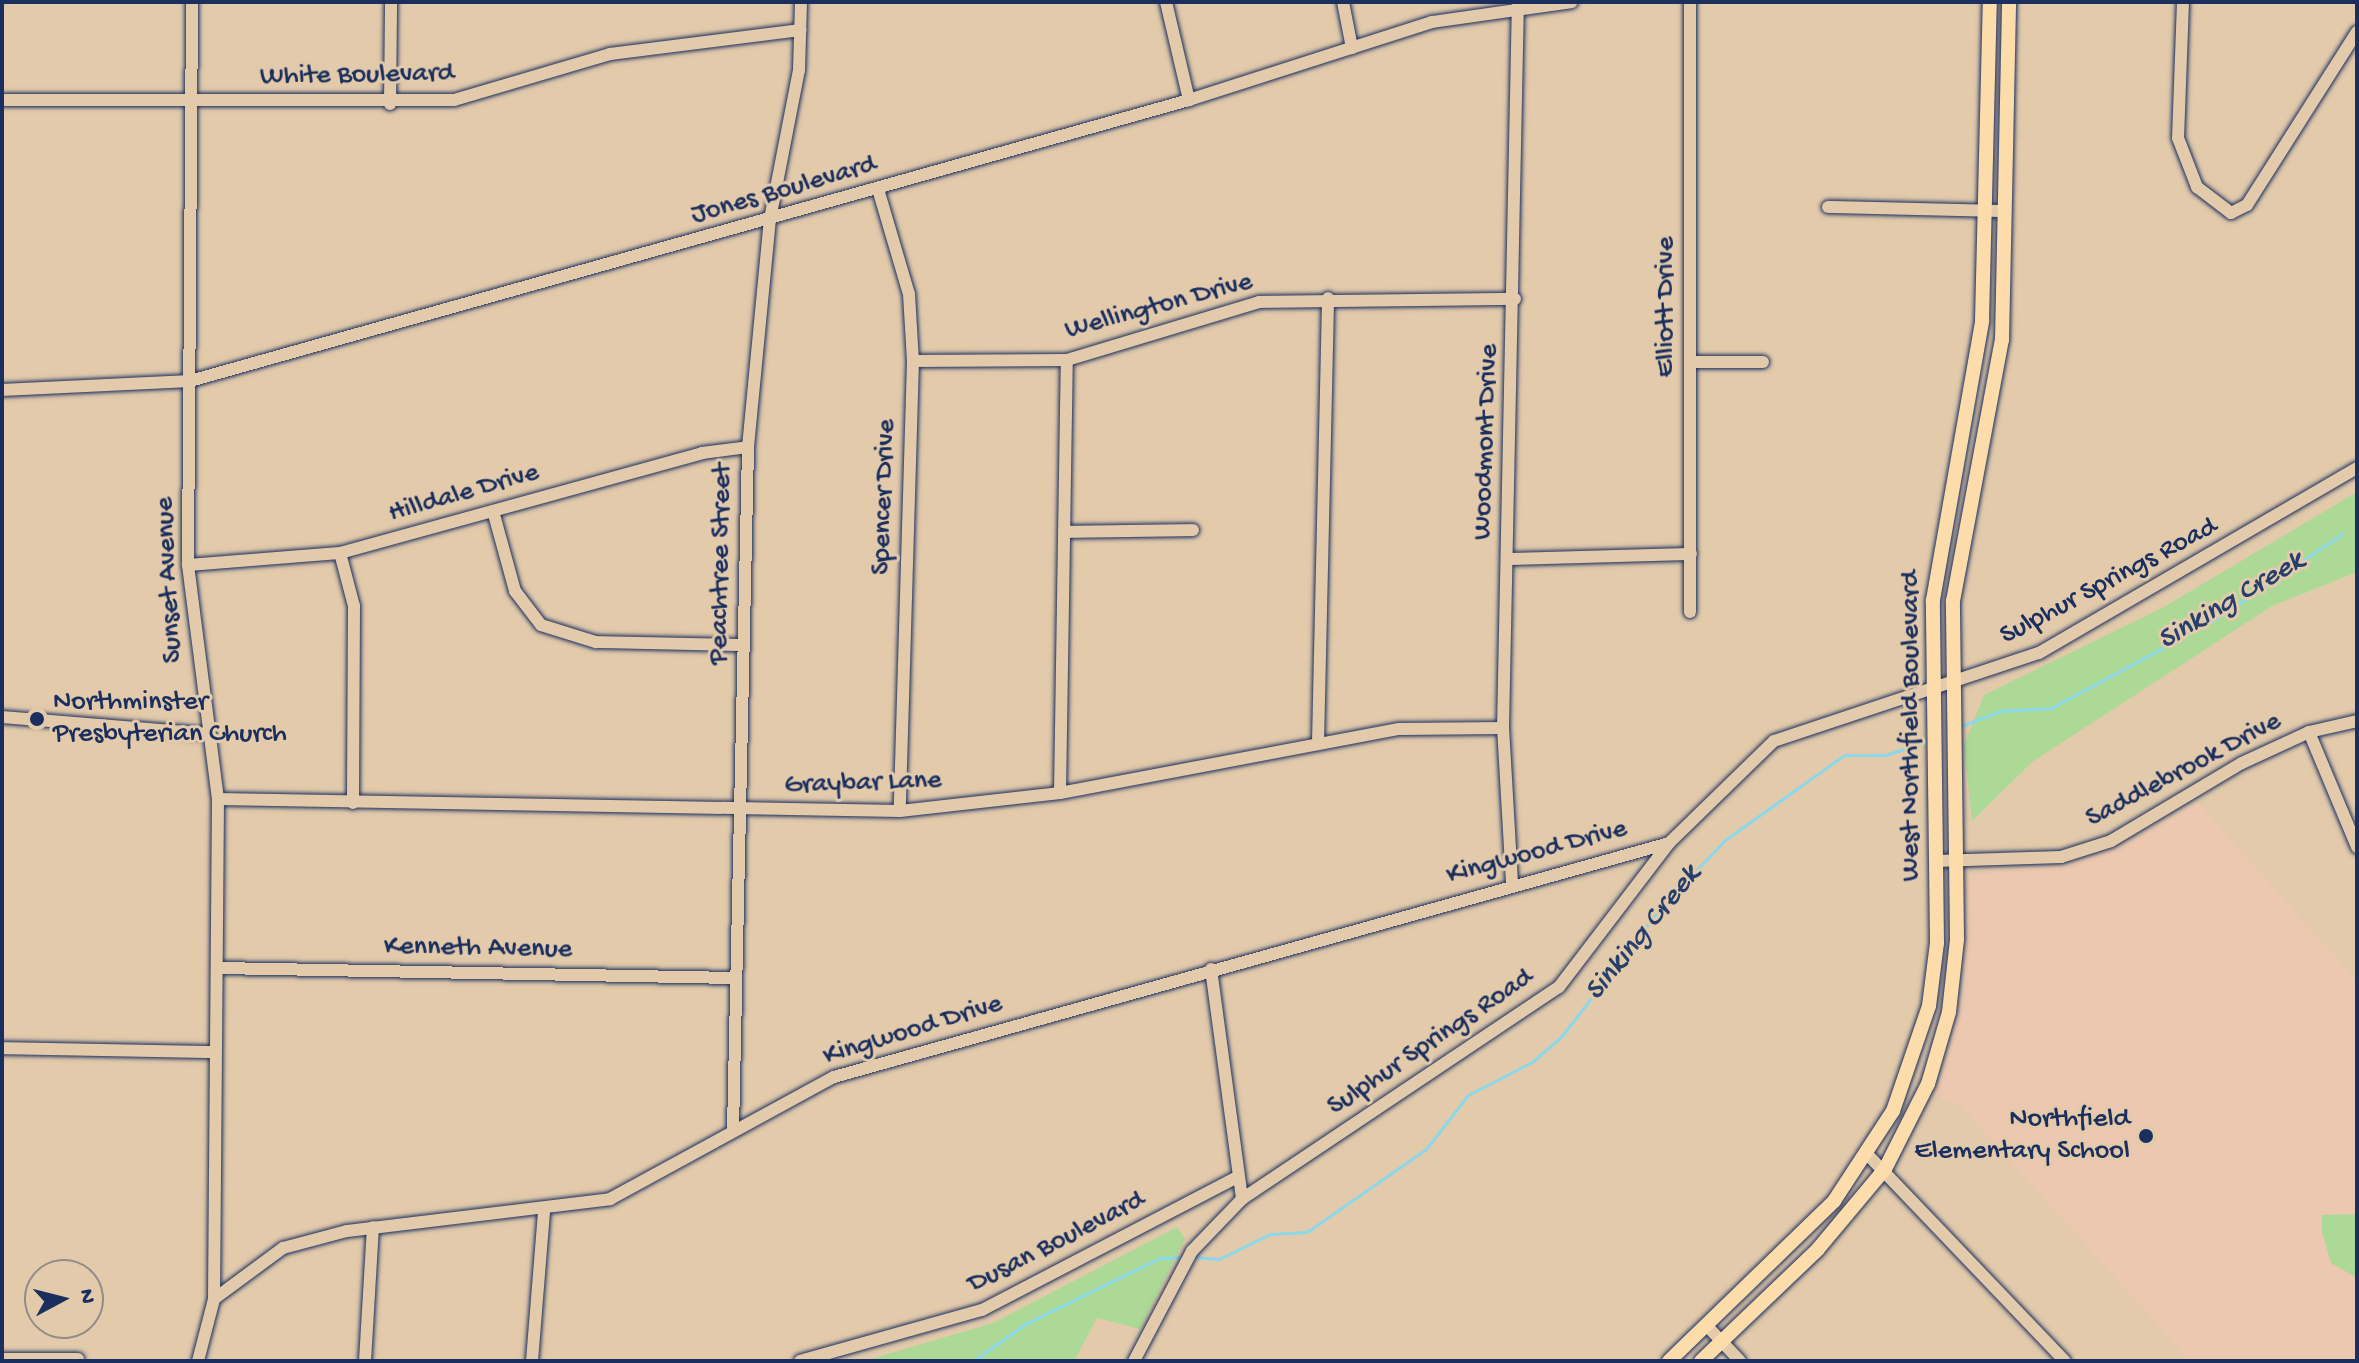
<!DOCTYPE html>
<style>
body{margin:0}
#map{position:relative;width:2359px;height:1363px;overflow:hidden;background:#e2caab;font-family:"Gochi Hand",sans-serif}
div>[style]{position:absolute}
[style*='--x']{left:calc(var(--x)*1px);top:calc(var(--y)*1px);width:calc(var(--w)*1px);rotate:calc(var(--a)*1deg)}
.built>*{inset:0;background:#ebc8af}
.green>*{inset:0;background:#add997}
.stream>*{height:3px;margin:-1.5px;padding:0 1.5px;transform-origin:1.5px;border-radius:1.5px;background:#8bd8ea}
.roads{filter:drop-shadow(0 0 2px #1b2f5e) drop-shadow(0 0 2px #1b2f5e)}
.minor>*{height:12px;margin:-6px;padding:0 6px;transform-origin:6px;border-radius:6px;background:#e2caab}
.major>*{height:14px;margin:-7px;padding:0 7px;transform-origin:7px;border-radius:7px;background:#fddcac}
.dots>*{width:22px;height:22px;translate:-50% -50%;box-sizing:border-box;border:4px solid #e2caab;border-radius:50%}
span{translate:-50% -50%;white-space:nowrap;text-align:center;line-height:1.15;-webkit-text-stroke:6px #e2caab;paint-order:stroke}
.street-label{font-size:28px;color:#1b2f5e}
.poi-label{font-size:28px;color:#1b2f5e}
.left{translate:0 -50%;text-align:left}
.right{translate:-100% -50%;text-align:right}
.water-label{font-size:30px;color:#26406c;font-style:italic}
.frame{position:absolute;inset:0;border:4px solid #1b2f5e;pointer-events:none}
.north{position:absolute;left:24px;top:1259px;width:80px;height:80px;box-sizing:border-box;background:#e2caab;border:2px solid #928c8c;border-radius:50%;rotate:83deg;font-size:22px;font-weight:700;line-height:32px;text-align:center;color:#1b2f5e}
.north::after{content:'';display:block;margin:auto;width:28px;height:36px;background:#1b2f5e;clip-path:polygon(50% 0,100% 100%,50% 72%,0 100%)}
</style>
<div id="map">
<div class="built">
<i style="clip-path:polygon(2197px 802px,2357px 981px,2357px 1361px,2190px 1361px,1959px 1104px,1935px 1095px,1962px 998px,1969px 875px,2071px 863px,2137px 838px)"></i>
</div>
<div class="green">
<i style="clip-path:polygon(2357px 492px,2357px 572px,2272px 606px,2032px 762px,1972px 821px,1964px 745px,1984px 695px,2164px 607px)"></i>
<i style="clip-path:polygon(2357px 1214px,2357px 1278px,2331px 1263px,2322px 1232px,2322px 1215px)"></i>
<i style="clip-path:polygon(1177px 1227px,1185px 1239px,1140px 1329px,1097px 1318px,1074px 1361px,864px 1361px,993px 1323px)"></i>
</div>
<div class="stream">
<i style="--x:1961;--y:726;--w:42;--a:-21"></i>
<i style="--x:2000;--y:711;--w:51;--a:-3.4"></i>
<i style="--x:2051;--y:708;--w:182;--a:-28.3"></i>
<i style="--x:2211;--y:622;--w:158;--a:-33.9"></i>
<i style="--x:1192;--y:1257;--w:27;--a:4"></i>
<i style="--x:1219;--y:1259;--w:57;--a:-26.1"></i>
<i style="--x:1270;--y:1234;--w:37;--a:-3"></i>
<i style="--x:1307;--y:1232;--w:145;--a:-34.9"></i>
<i style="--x:1426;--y:1149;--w:68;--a:-52.1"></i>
<i style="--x:1468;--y:1095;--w:72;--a:-27.3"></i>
<i style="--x:1532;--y:1062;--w:38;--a:-41"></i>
<i style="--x:1561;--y:1037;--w:164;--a:-52.4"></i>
<i style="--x:1661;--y:907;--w:93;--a:-46.3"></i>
<i style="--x:1725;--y:840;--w:146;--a:-35.5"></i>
<i style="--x:1844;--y:755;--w:41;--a:0"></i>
<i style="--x:1885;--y:755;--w:46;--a:-17.7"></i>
<i style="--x:973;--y:1361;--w:64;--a:-35.4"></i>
<i style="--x:1025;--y:1324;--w:150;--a:-26.1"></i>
<i style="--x:1160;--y:1258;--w:24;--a:-2"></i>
</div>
<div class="roads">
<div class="minor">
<i style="--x:192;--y:2;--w:563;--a:90.41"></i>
<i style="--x:188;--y:565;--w:236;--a:82.7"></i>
<i style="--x:218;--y:799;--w:500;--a:90.46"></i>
<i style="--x:1166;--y:2;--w:101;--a:76.8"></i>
<i style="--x:1343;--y:2;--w:47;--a:78.9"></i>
<i style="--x:2183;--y:2;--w:136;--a:92.1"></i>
<i style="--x:2178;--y:138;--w:53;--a:68.8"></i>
<i style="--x:2197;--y:187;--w:43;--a:37.4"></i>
<i style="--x:2231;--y:213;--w:18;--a:-27"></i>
<i style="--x:2247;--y:205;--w:205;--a:-57.6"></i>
<i style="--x:2;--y:100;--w:452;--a:0"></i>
<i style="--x:454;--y:100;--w:163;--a:-16.4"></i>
<i style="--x:610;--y:54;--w:192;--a:-7.2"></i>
<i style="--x:390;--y:104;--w:102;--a:-89.4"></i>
<i style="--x:878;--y:189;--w:109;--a:73.6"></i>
<i style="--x:909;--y:294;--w:67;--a:86.6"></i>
<i style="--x:913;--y:361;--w:450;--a:91.7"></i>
<i style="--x:1828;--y:207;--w:177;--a:1.3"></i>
<i style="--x:913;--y:361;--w:154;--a:-0.4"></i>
<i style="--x:1067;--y:360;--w:201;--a:-16.8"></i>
<i style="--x:1259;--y:302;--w:256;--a:-0.7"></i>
<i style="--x:1691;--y:362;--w:72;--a:0"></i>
<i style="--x:2;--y:390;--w:188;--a:-2.7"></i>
<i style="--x:190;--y:381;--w:1038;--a:-15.71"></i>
<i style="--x:1189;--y:100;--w:255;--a:-17.8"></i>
<i style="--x:1432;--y:22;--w:141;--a:-8.1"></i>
<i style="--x:493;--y:511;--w:83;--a:74.6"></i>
<i style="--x:515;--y:591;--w:43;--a:52.6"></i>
<i style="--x:541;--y:625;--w:58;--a:17.2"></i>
<i style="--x:596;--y:642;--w:148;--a:1.2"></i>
<i style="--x:1064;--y:532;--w:129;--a:-0.9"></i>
<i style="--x:340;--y:553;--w:55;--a:75.2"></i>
<i style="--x:354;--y:606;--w:197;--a:90.3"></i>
<i style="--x:1508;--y:559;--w:183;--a:-1.6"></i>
<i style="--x:188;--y:565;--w:152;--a:-4.5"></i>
<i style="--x:340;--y:553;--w:376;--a:-15.4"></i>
<i style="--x:702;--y:453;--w:46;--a:-7.4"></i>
<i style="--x:1690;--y:612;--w:610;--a:-90"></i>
<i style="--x:2;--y:717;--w:207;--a:4.7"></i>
<i style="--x:2309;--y:732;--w:125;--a:67.3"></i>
<i style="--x:1318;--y:743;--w:445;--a:-88.7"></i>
<i style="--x:1060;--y:793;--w:433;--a:-89.1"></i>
<i style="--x:218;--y:799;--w:682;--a:1.01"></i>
<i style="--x:900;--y:811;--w:161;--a:-6.4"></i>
<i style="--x:1060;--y:793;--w:345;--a:-10.7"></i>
<i style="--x:1399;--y:729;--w:104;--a:-0.6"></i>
<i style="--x:1936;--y:861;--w:125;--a:-1.8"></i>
<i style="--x:2061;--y:857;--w:52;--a:-17.7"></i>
<i style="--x:2111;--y:841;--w:152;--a:-30.8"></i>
<i style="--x:2242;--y:763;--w:74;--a:-24.8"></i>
<i style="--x:2309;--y:732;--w:49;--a:-12.9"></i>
<i style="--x:1512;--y:883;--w:155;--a:-93.3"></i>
<i style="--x:1503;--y:728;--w:726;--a:-88.82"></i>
<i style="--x:219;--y:968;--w:516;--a:1.11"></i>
<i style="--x:1211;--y:969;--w:232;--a:82.3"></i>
<i style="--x:2;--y:1048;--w:212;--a:1.1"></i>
<i style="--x:733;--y:1130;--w:683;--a:-88.74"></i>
<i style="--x:748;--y:447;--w:229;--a:-84.5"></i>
<i style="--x:770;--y:219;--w:152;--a:-79"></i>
<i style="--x:799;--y:70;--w:68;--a:-88.3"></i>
<i style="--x:1867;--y:1154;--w:286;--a:46.3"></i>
<i style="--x:1707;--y:1326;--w:48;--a:46.7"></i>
<i style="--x:2;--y:1359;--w:76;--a:0"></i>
<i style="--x:198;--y:1361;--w:64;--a:-75.5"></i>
<i style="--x:214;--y:1299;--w:86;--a:-36.5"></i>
<i style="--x:283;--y:1248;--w:66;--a:-14.9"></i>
<i style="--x:347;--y:1231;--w:265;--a:-6.9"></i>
<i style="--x:610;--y:1199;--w:255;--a:-28.6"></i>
<i style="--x:834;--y:1077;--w:867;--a:-15.65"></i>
<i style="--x:365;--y:1361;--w:134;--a:-86.6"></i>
<i style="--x:532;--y:1361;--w:149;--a:-85.4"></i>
<i style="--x:800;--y:1361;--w:189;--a:-15.7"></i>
<i style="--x:982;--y:1310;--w:286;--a:-27.5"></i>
<i style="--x:1134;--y:1361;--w:124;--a:-62.2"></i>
<i style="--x:1192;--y:1251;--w:72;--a:-46.1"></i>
<i style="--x:1242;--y:1199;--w:381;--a:-33.8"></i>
<i style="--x:1559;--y:987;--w:181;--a:-52.6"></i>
<i style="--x:1669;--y:843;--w:146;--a:-44.2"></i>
<i style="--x:1774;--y:741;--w:279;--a:-18.4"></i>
<i style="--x:2039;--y:653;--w:368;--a:-30.2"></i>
</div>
<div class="major">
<i style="--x:1669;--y:1361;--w:230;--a:-44.1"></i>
<i style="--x:1834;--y:1201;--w:108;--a:-56.8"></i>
<i style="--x:1893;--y:1111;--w:111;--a:-71.1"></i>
<i style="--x:1929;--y:1006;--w:64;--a:-82.8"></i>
<i style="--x:1937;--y:943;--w:343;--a:-90.7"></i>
<i style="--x:1933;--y:600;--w:283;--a:-80"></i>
<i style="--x:1982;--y:321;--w:319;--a:-88.6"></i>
<i style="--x:1701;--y:1361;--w:162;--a:-43.7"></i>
<i style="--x:1818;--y:1249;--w:104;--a:-50.1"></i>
<i style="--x:1885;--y:1169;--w:95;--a:-63.2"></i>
<i style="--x:1928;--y:1084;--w:75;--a:-73.7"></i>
<i style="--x:1949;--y:1012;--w:73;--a:-83.7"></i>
<i style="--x:1957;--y:939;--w:338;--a:-90.7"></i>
<i style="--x:1953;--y:601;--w:266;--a:-79.4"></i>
<i style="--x:2002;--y:340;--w:338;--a:-88.8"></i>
</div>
</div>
<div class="dots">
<i style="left:37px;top:719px;background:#1b2f5e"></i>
<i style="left:2146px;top:1136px;background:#1b2f5e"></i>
</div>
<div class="street-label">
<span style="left:357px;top:76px;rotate:-1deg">White Boulevard</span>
<span style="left:784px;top:191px;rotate:-16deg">Jones Boulevard</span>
<span style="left:1159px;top:307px;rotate:-15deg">Wellington Drive</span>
<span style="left:1667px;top:307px;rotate:-90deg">Elliott Drive</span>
<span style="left:1487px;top:442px;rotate:-88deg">Woodmont Drive</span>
<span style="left:464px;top:494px;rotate:-16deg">Hilldale Drive</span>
<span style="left:885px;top:497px;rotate:-88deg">Spencer Drive</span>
<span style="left:722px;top:564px;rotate:-89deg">Peachtree Street</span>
<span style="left:170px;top:580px;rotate:-93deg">Sunset Avenue</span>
<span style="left:2109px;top:582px;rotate:-28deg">Sulphur Springs Road</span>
<span style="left:1912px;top:726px;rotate:-90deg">West Northfield Boulevard</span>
<span style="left:2184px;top:771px;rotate:-28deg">Saddlebrook Drive</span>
<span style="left:863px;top:784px;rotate:-2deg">Graybar Lane</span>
<span style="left:1537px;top:853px;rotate:-15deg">Kingwood Drive</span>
<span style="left:478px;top:949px;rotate:1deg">Kenneth Avenue</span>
<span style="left:913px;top:1031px;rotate:-17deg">Kingwood Drive</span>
<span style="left:1431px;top:1043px;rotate:-34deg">Sulphur Springs Road</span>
<span style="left:1057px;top:1243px;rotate:-27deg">Dusan Boulevard</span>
</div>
<div class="poi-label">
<span class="left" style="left:53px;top:719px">Northminster<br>Presbyterian Church</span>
<span class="right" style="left:2130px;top:1136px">Northfield<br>Elementary School</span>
</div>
<div class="water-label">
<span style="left:2232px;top:602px;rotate:-31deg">Sinking Creek</span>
<span style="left:1644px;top:934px;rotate:-51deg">Sinking Creek</span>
</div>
<div class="frame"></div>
<div class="north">N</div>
</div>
